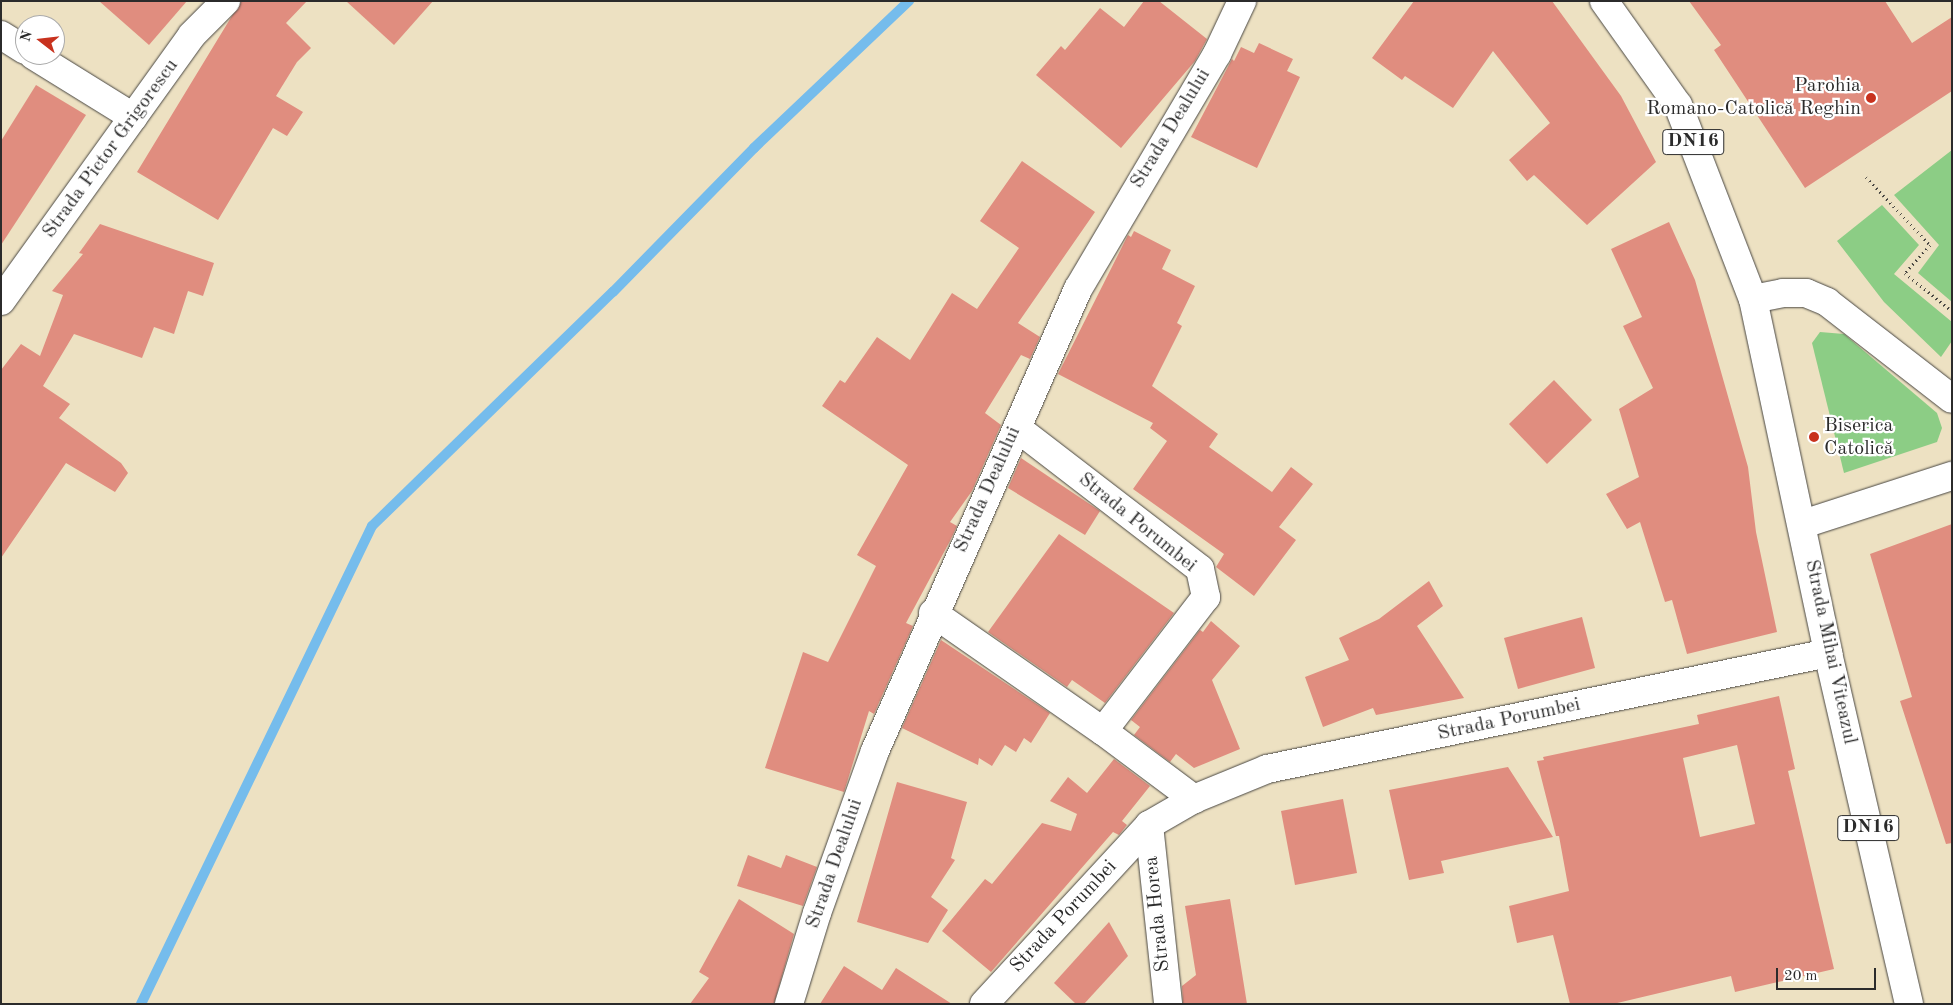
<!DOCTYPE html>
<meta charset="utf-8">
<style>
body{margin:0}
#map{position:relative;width:1953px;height:1005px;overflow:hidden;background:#ede1c2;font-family:"Old Standard TT",serif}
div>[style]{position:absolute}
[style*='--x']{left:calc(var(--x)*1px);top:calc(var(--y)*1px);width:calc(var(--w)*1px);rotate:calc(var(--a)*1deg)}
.green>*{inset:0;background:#8ccd85}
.stream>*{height:10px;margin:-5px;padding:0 5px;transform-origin:5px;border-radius:5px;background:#75bcec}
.building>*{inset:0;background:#e08d7f}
.path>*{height:3px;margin-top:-1.5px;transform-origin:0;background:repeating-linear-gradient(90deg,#484642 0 1px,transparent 0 5px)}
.roads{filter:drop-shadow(0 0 1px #484642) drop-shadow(0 0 1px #484642)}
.street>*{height:28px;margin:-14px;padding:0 14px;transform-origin:14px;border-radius:14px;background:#fff}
.secondary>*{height:28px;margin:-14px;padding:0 14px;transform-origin:14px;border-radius:14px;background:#fff}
.primary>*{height:28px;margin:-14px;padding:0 14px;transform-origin:14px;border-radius:14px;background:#fff}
.highway>*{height:28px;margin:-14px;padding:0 14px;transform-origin:14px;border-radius:14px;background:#fff}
.dots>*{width:14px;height:14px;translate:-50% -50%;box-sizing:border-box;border:2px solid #fff;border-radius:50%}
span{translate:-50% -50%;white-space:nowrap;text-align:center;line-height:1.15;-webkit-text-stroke:4.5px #fff;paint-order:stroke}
.shield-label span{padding:1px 4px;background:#fff;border:1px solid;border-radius:4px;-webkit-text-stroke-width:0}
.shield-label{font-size:19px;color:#2b2b2b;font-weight:700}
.poi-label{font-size:20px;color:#2b2b2b}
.right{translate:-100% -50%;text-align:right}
.left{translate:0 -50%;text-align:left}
.street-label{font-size:20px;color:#2b2b2b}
.frame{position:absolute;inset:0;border:2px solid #2b2b2b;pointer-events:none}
.north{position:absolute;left:15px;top:15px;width:50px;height:50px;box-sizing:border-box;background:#fff;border:1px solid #aaa;border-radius:50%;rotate:286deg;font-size:14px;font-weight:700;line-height:20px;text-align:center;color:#2b2b2b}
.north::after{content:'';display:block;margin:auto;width:18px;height:22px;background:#c8321e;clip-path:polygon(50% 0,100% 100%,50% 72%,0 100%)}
.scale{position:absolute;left:1776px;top:968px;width:100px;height:22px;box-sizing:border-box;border:2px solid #2b2b2b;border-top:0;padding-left:6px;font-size:15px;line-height:18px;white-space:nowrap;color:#2b2b2b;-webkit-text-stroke:4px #fff;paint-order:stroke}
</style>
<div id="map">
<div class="green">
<i style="clip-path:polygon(1952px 150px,1952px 302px,1918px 273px,1939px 245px,1894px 195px)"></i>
<i style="clip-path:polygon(1882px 205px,1919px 245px,1894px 274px,1952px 322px,1952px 341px,1941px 357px,1884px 302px,1837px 241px)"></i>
<i style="clip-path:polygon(1820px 332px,1844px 334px,1937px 413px,1942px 428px,1937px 442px,1844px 473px,1812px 343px)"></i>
</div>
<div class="stream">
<i style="--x:141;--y:1004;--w:531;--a:-64.21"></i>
<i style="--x:372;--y:526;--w:336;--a:-44.2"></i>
<i style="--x:613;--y:292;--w:202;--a:-45.6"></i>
<i style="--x:754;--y:148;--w:214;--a:-43.5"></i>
</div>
<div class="building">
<i style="clip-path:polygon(99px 1px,187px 1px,149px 45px)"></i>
<i style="clip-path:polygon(241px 1px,307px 1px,286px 23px,311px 48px,297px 62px,276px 96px,303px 112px,287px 136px,273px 128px,218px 220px,137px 172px)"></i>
<i style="clip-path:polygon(346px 1px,433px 1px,394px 45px)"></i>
<i style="clip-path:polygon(1144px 1px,1159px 1px,1207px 39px,1195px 61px,1121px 148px,1036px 75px,1061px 46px,1065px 50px,1100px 8px,1124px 27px)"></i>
<i style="clip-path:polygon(1414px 1px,1552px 1px,1621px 96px,1656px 162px,1587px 225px,1534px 175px,1527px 181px,1509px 160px,1550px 123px,1493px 51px,1453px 108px,1405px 76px,1402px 80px,1372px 58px)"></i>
<i style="clip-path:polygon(1689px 1px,1885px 1px,1912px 43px,1952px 17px,1952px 91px,1805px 188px,1714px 50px,1721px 45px)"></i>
<i style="clip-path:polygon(1259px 43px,1293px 59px,1287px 71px,1300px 77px,1257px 168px,1191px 137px,1232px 59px,1234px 61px,1241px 47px,1254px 53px)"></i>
<i style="clip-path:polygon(36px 85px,86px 115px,1px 245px,1px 141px)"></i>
<i style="clip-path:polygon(1022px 161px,1095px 212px,1018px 323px,1040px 337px,1030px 359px,1021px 355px,985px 413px,1001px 425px,972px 491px,950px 522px,957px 526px,950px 541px,906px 623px,913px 626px,874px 714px,869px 711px,844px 792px,765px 768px,803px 652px,828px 662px,876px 566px,857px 555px,908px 465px,822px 406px,840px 380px,845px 383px,877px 337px,910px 360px,952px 293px,977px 309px,1019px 248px,980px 221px)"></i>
<i style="clip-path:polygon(1669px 222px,1695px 280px,1748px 467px,1756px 532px,1777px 632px,1687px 654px,1672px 600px,1665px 602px,1640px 522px,1627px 529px,1606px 494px,1639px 477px,1619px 409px,1653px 388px,1623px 326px,1642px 317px,1611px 249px)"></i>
<i style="clip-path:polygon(100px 224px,214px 263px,203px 296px,188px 291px,174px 334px,154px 327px,142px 358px,74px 334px,43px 386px,70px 404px,59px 418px,121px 463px,128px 473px,115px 492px,66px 463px,1px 558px,1px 370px,21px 344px,40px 356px,63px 295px,52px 291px,83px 254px,79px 253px)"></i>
<i style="clip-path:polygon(1134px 231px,1171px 250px,1162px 269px,1195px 286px,1177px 323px,1182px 326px,1152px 386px,1218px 434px,1209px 447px,1272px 492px,1291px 467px,1313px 484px,1279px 527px,1296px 540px,1254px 596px,1216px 567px,1224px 554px,1133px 489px,1167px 441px,1150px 428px,1153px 423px,1058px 374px,1128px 235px,1131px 237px)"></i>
<i style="clip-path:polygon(1554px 380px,1592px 420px,1547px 464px,1509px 424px)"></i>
<i style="clip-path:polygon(1021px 458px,1100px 511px,1085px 535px,1008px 488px)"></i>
<i style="clip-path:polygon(1952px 524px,1952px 843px,1946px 844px,1900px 701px,1912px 697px,1870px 554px)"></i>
<i style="clip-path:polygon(1059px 534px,1174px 613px,1105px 703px,1072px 680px,1067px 687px,988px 632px)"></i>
<i style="clip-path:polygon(1429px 581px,1443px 606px,1417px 626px,1464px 698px,1376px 715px,1373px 708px,1323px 727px,1305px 677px,1349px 660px,1339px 638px,1379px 619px)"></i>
<i style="clip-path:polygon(1582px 617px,1595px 668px,1518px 689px,1504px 638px)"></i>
<i style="clip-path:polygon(1211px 621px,1240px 646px,1212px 680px,1240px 749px,1194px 768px,1176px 754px,1170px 762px,1134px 735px,1140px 727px,1131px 720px,1200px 630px,1203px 632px)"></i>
<i style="clip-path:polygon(941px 640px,1050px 713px,1031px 743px,1024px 738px,1016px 752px,1005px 745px,992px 766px,979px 758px,978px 765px,902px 728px)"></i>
<i style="clip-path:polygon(evenodd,1779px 696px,1795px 769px,1788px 771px,1834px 969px,1735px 992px,1731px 976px,1613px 1004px,1570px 1004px,1553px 935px,1517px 943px,1509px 906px,1569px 891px,1559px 836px,1556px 836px,1537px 761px,1544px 760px,1543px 757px,1699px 724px,1697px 715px,1779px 696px,1737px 745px,1755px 824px,1700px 837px,1683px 758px,1737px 745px)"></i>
<i style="clip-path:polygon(1114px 759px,1150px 786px,1122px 821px,1127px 825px,1119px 835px,1113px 832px,991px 972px,942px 931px,985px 879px,992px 884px,1042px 823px,1071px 831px,1077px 814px,1050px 801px,1068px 777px,1087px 793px)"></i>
<i style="clip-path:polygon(1508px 767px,1553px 837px,1441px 861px,1444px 873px,1409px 880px,1389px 790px)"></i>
<i style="clip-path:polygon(897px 782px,967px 802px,951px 858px,955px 860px,931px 897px,948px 910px,928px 943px,857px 922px)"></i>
<i style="clip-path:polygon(1343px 799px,1357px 873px,1295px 885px,1281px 811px)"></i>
<i style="clip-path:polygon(748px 855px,781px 868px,786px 855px,817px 867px,803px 906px,737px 886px)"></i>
<i style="clip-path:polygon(739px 899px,794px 934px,774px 1004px,690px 1004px,709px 978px,699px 972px)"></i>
<i style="clip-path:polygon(1230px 899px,1247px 1004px,1183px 1004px,1182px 986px,1196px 975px,1185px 906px)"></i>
<i style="clip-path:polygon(1109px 922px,1128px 956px,1084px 1004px,1076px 1004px,1054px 983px)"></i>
<i style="clip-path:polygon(844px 966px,882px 990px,896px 968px,952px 1004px,820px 1004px)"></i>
</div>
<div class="path">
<i style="--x:1866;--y:177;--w:93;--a:46.7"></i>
<i style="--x:1930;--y:245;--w:38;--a:132"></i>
<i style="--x:1905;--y:273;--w:60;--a:39"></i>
</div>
<div class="roads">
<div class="street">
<i style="--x:1;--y:35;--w:28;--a:32"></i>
<i style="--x:33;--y:55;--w:118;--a:31.8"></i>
<i style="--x:1017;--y:428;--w:231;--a:37.6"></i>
<i style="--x:1200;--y:569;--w:29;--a:78"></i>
<i style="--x:1206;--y:597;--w:169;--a:127.5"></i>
<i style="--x:933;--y:613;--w:207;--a:34.8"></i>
<i style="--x:1103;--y:731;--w:114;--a:36.8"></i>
<i style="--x:1149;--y:825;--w:180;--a:83.9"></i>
<i style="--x:789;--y:1004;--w:95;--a:-72.9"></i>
<i style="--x:817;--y:913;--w:172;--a:-70.3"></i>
<i style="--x:875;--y:751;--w:505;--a:-66.28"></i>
<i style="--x:1078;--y:289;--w:273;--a:-59.4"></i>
<i style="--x:1217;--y:54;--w:59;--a:-64.7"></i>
<i style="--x:984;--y:1004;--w:243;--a:-47.3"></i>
<i style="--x:1149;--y:825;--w:52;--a:-30"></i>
<i style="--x:1194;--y:799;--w:79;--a:-22.3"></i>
<i style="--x:1267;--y:769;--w:573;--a:-11.68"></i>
</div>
<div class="secondary">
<i style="--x:1;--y:301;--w:327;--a:-54.3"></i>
<i style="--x:192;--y:35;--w:48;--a:-45"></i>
</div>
<div class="primary">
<i style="--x:1753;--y:299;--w:31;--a:-11"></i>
<i style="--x:1783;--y:293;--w:23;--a:0"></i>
<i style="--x:1806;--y:293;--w:23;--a:23"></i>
<i style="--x:1827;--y:302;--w:158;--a:37.8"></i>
<i style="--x:1803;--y:524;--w:157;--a:-17.9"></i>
</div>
<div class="highway">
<i style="--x:1604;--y:1;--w:128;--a:54.6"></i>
<i style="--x:1678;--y:105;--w:208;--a:68.9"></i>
<i style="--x:1753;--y:299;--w:362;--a:78"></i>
<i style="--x:1828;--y:653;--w:360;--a:77"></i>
</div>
</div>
<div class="dots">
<i style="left:1871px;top:98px;background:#c8321e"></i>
<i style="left:1814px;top:437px;background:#c8321e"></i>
</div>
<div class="shield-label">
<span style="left:1693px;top:142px">DN16</span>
<span style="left:1868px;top:828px">DN16</span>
</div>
<div class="poi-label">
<span class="right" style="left:1861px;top:98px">Parohia<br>Romano-Catolică Reghin</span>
<span class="left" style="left:1824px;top:438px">Biserica<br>Catolică</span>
</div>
<div class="street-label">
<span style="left:1171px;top:129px;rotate:-59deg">Strada Dealului</span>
<span style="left:111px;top:149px;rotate:-54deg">Strada Pictor Grigorescu</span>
<span style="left:988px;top:490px;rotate:-66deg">Strada Dealului</span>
<span style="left:1137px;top:523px;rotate:39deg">Strada Porumbei</span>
<span style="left:1830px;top:652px;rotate:78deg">Strada Mihai Viteazul</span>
<span style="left:1509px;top:720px;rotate:-12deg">Strada Porumbei</span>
<span style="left:835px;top:864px;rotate:-71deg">Strada Dealului</span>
<span style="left:1158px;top:914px;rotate:-96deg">Strada Horea</span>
<span style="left:1064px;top:917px;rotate:-47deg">Strada Porumbei</span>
</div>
<div class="frame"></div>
<div class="north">N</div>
<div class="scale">20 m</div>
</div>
